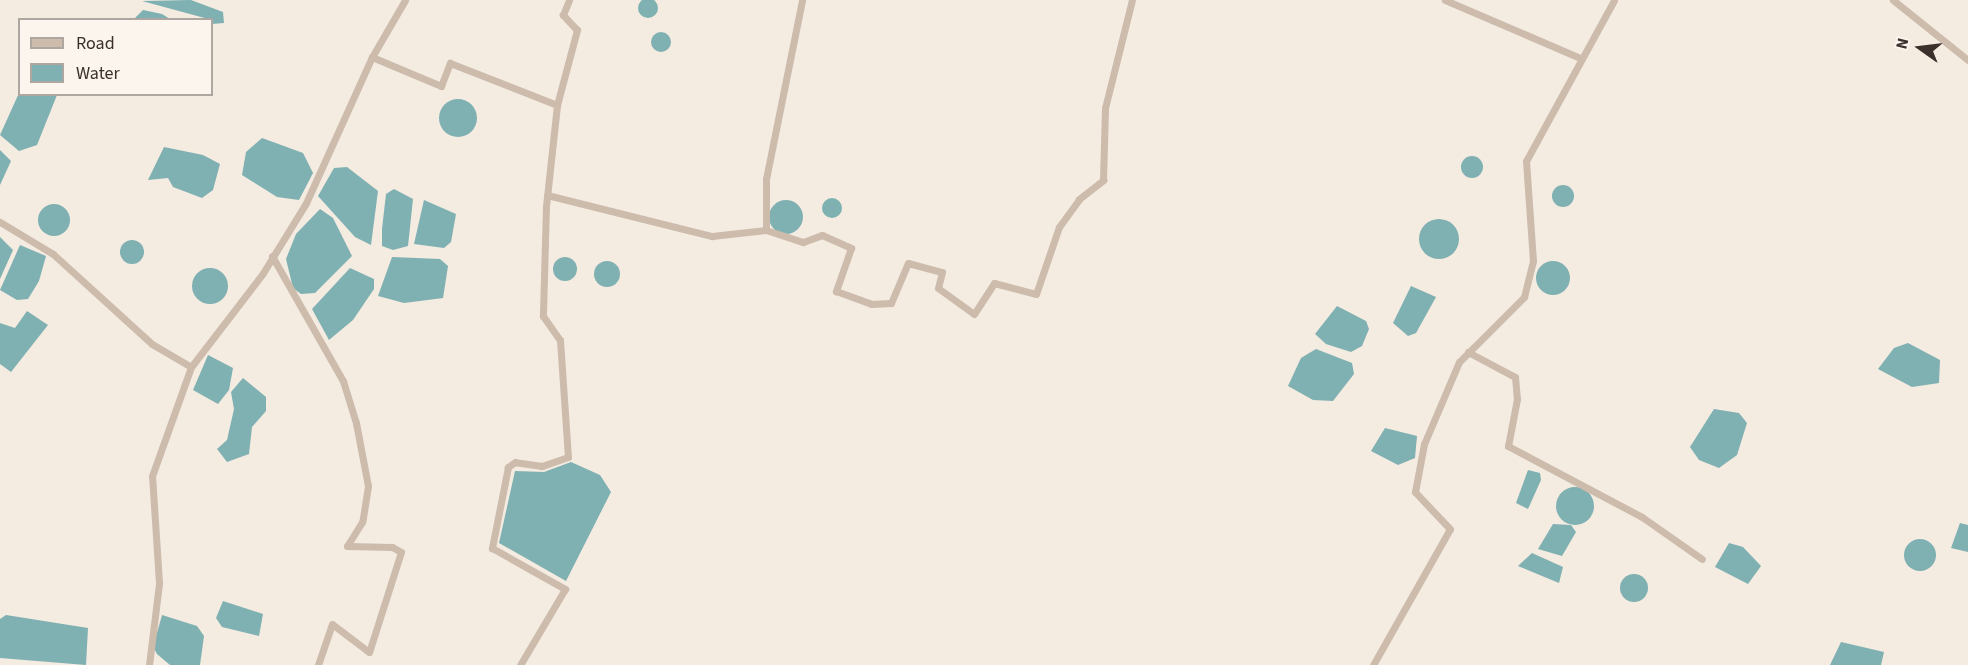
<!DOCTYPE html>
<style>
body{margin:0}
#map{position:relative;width:1968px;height:665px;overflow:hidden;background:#f4ebe1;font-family:"Source Sans 3",sans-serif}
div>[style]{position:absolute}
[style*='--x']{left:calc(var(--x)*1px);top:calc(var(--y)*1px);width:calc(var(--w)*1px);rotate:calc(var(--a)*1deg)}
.water>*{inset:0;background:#7fb0b2}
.round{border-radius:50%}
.street>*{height:7px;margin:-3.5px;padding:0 3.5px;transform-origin:3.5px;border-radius:3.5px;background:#cdbbac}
span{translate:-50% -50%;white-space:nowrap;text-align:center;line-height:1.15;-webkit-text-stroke:4.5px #fbf5ee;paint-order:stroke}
.legend{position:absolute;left:18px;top:18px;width:195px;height:78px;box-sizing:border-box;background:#fbf5ee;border:2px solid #aea6a0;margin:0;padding:8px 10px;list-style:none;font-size:18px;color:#3b302b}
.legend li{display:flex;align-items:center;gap:12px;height:30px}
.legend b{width:30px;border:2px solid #aea6a0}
.north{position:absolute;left:1890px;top:18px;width:60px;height:60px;-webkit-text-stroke:4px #fbf5ee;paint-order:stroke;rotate:284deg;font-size:16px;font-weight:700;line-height:24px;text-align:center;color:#3b302b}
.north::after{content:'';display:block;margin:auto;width:21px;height:27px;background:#3b302b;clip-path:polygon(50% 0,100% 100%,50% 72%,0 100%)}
</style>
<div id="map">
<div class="water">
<i class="round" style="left:638px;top:-2px;width:20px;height:20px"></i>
<i style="clip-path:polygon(191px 0,223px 12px,224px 23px,212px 24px,212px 20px,142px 1px)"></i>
<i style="clip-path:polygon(143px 10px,162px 14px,170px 19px,134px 19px)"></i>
<i class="round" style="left:651px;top:32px;width:20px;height:20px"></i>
<i style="clip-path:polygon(19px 93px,57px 95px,37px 145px,19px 151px,0 135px)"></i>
<i class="round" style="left:439px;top:99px;width:38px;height:38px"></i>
<i style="clip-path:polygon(262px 138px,303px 153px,313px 173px,299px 200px,277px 197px,242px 175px,246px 152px)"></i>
<i style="clip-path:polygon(164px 147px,203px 155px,220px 164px,213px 190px,202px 198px,173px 187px,168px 178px,148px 180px)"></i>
<i style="clip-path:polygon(0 150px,11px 161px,0 185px)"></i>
<i class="round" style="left:1461px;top:156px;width:22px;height:22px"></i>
<i style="clip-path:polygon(347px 167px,378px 191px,371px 245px,355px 237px,318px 196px,334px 168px)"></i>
<i class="round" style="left:1552px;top:185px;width:22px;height:22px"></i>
<i style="clip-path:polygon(394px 189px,413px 199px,408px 246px,393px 250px,382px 246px,382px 229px,386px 194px)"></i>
<i class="round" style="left:822px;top:198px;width:20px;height:20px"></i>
<i class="round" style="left:769px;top:200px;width:34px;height:34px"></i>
<i style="clip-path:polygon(424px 200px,456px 214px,451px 242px,444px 248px,414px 244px)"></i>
<i class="round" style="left:38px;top:204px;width:32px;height:32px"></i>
<i style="clip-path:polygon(320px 209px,333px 218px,352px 256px,315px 293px,301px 294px,293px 288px,286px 259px,296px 234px)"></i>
<i class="round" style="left:1419px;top:219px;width:40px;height:40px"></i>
<i style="clip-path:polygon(0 237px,13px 250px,0 279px)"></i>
<i class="round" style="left:120px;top:240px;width:24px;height:24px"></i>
<i style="clip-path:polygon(20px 245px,46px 256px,39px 281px,28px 299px,17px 300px,0 290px)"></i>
<i style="clip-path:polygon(392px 257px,440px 259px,448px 266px,443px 298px,404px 303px,378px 296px)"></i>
<i class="round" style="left:553px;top:257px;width:24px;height:24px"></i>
<i class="round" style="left:1536px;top:261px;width:34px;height:34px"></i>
<i class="round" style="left:594px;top:261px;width:26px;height:26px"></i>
<i style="clip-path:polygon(350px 268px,374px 279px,374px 289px,353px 320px,329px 340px,312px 309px)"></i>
<i class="round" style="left:192px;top:268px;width:36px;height:36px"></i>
<i style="clip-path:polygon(1411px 286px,1436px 297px,1416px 333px,1408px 336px,1393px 323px)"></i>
<i style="clip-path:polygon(1337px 306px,1366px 321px,1369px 329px,1362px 346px,1351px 352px,1326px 344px,1315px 334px)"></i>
<i style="clip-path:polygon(27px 311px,48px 325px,11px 372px,0 364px,0 323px,15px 328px)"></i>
<i style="clip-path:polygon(1908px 343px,1940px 360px,1939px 383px,1912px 387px,1878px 369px,1894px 348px)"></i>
<i style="clip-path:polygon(1316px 349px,1352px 363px,1354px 374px,1333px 401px,1313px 400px,1288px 386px,1301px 358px)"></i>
<i style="clip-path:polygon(208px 355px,233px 368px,229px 390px,218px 404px,193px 390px)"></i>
<i style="clip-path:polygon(243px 378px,266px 397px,266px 411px,252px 427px,249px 454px,227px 462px,217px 449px,227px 440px,234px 409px,231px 392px)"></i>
<i style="clip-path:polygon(1714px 409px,1739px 413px,1747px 423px,1737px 455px,1719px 468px,1699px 460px,1690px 447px)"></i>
<i style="clip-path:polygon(1385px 428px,1417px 436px,1415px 458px,1398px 465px,1371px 451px)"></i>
<i style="clip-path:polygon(571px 462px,600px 475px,611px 492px,566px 581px,499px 543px,515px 471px,544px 472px)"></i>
<i style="clip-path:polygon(1528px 470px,1540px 473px,1541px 480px,1528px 509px,1516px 503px)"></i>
<i class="round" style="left:1556px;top:487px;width:38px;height:38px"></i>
<i style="clip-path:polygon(1960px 523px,1968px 525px,1968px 552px,1951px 548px)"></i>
<i style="clip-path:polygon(1553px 524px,1571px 525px,1576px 532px,1562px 556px,1538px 549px)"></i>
<i class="round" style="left:1904px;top:539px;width:32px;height:32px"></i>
<i style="clip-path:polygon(1729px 543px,1743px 547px,1761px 566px,1748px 584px,1715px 567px)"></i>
<i style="clip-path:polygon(1532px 553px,1563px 567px,1559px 583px,1518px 566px)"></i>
<i class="round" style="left:1620px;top:574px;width:28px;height:28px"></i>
<i style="clip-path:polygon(223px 601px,263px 614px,259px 636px,222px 627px,216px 618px)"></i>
<i style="clip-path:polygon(6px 615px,88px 628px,86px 665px,0 658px,0 619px)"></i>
<i style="clip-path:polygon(162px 615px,197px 626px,204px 636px,200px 665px,170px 665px,157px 654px,153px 647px)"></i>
<i style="clip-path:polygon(1841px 642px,1884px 652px,1881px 665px,1830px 665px)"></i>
</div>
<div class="street">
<i style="--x:1445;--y:0;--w:147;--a:23.2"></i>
<i style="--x:1893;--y:0;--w:96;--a:38.7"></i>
<i style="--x:372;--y:57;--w:75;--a:22.8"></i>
<i style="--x:441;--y:86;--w:25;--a:-69"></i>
<i style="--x:450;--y:63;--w:115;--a:21.4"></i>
<i style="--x:557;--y:105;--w:102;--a:96.2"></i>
<i style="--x:546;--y:206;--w:110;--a:91.6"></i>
<i style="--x:543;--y:316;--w:29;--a:55"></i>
<i style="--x:560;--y:340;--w:117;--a:86.1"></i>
<i style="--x:568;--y:457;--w:28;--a:161"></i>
<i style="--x:542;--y:466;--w:27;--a:-172"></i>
<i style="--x:515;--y:462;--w:9;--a:144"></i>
<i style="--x:508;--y:467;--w:83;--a:101.2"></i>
<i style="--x:492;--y:548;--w:84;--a:29.3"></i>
<i style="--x:565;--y:589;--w:88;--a:120.6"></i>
<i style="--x:557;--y:105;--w:78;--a:-75.1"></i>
<i style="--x:577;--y:30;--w:21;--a:-133"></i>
<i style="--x:563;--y:15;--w:16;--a:-68"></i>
<i style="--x:547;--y:195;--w:170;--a:14"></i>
<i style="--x:712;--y:236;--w:54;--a:-6.3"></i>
<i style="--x:766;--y:230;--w:39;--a:18"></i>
<i style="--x:803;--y:242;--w:20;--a:-20"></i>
<i style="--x:822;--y:235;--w:32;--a:24"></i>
<i style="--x:851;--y:248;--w:46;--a:109.2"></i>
<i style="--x:836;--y:291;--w:37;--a:20"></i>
<i style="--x:871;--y:304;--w:20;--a:-3"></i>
<i style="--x:891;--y:303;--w:43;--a:-67"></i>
<i style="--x:908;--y:263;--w:35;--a:15"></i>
<i style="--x:942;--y:272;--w:16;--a:104"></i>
<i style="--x:938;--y:288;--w:44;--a:35.8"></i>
<i style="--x:974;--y:314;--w:37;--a:-57"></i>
<i style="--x:994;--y:283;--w:43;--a:14.7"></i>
<i style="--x:1036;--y:294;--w:71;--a:-71.1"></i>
<i style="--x:1059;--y:227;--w:34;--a:-54"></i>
<i style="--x:1079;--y:199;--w:31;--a:-38"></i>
<i style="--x:1103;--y:180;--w:72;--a:-88.4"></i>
<i style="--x:1105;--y:108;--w:111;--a:-76"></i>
<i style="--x:0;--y:222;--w:62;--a:31.1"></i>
<i style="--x:53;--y:254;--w:134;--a:42.3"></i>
<i style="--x:152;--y:344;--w:45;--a:30.5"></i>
<i style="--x:191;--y:367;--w:118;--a:-52.5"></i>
<i style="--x:263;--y:273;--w:82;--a:-58.4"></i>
<i style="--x:306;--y:203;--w:160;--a:-65.7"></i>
<i style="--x:372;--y:57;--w:66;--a:-59.9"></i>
<i style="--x:766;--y:230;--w:51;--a:-90"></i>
<i style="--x:766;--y:179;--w:183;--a:-78.6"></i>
<i style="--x:272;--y:256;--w:144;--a:60.4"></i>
<i style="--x:343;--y:381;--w:44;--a:72.8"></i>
<i style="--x:356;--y:423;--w:64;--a:79.2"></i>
<i style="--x:368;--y:486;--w:36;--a:99"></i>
<i style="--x:362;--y:522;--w:28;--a:122"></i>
<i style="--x:347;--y:546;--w:45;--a:1.3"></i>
<i style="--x:392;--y:547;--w:10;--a:29"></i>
<i style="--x:401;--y:552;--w:105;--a:107.7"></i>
<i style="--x:369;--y:652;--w:46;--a:-142.9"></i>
<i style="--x:332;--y:624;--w:43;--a:108.9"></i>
<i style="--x:1468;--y:352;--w:53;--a:28"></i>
<i style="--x:1515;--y:377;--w:22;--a:85"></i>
<i style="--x:1517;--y:399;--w:48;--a:100.8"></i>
<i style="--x:1508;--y:446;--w:152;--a:27.9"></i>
<i style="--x:1642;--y:517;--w:73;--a:35"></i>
<i style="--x:149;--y:665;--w:83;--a:-83"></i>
<i style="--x:159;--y:583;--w:107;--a:-93.7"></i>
<i style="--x:152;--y:476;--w:116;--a:-70.3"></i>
<i style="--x:1373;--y:665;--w:156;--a:-60.5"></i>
<i style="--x:1450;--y:529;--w:51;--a:-133.4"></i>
<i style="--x:1415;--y:492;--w:49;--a:-79.4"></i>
<i style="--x:1424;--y:444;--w:89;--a:-66.9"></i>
<i style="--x:1459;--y:362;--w:92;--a:-45"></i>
<i style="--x:1524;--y:297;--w:37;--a:-76"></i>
<i style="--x:1533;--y:261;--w:100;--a:-94"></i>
<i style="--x:1526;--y:161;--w:183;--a:-61.3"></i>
</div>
<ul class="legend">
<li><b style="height:8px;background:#cdbbac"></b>Road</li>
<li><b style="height:16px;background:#7fb0b2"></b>Water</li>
</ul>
<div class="north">N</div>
</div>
